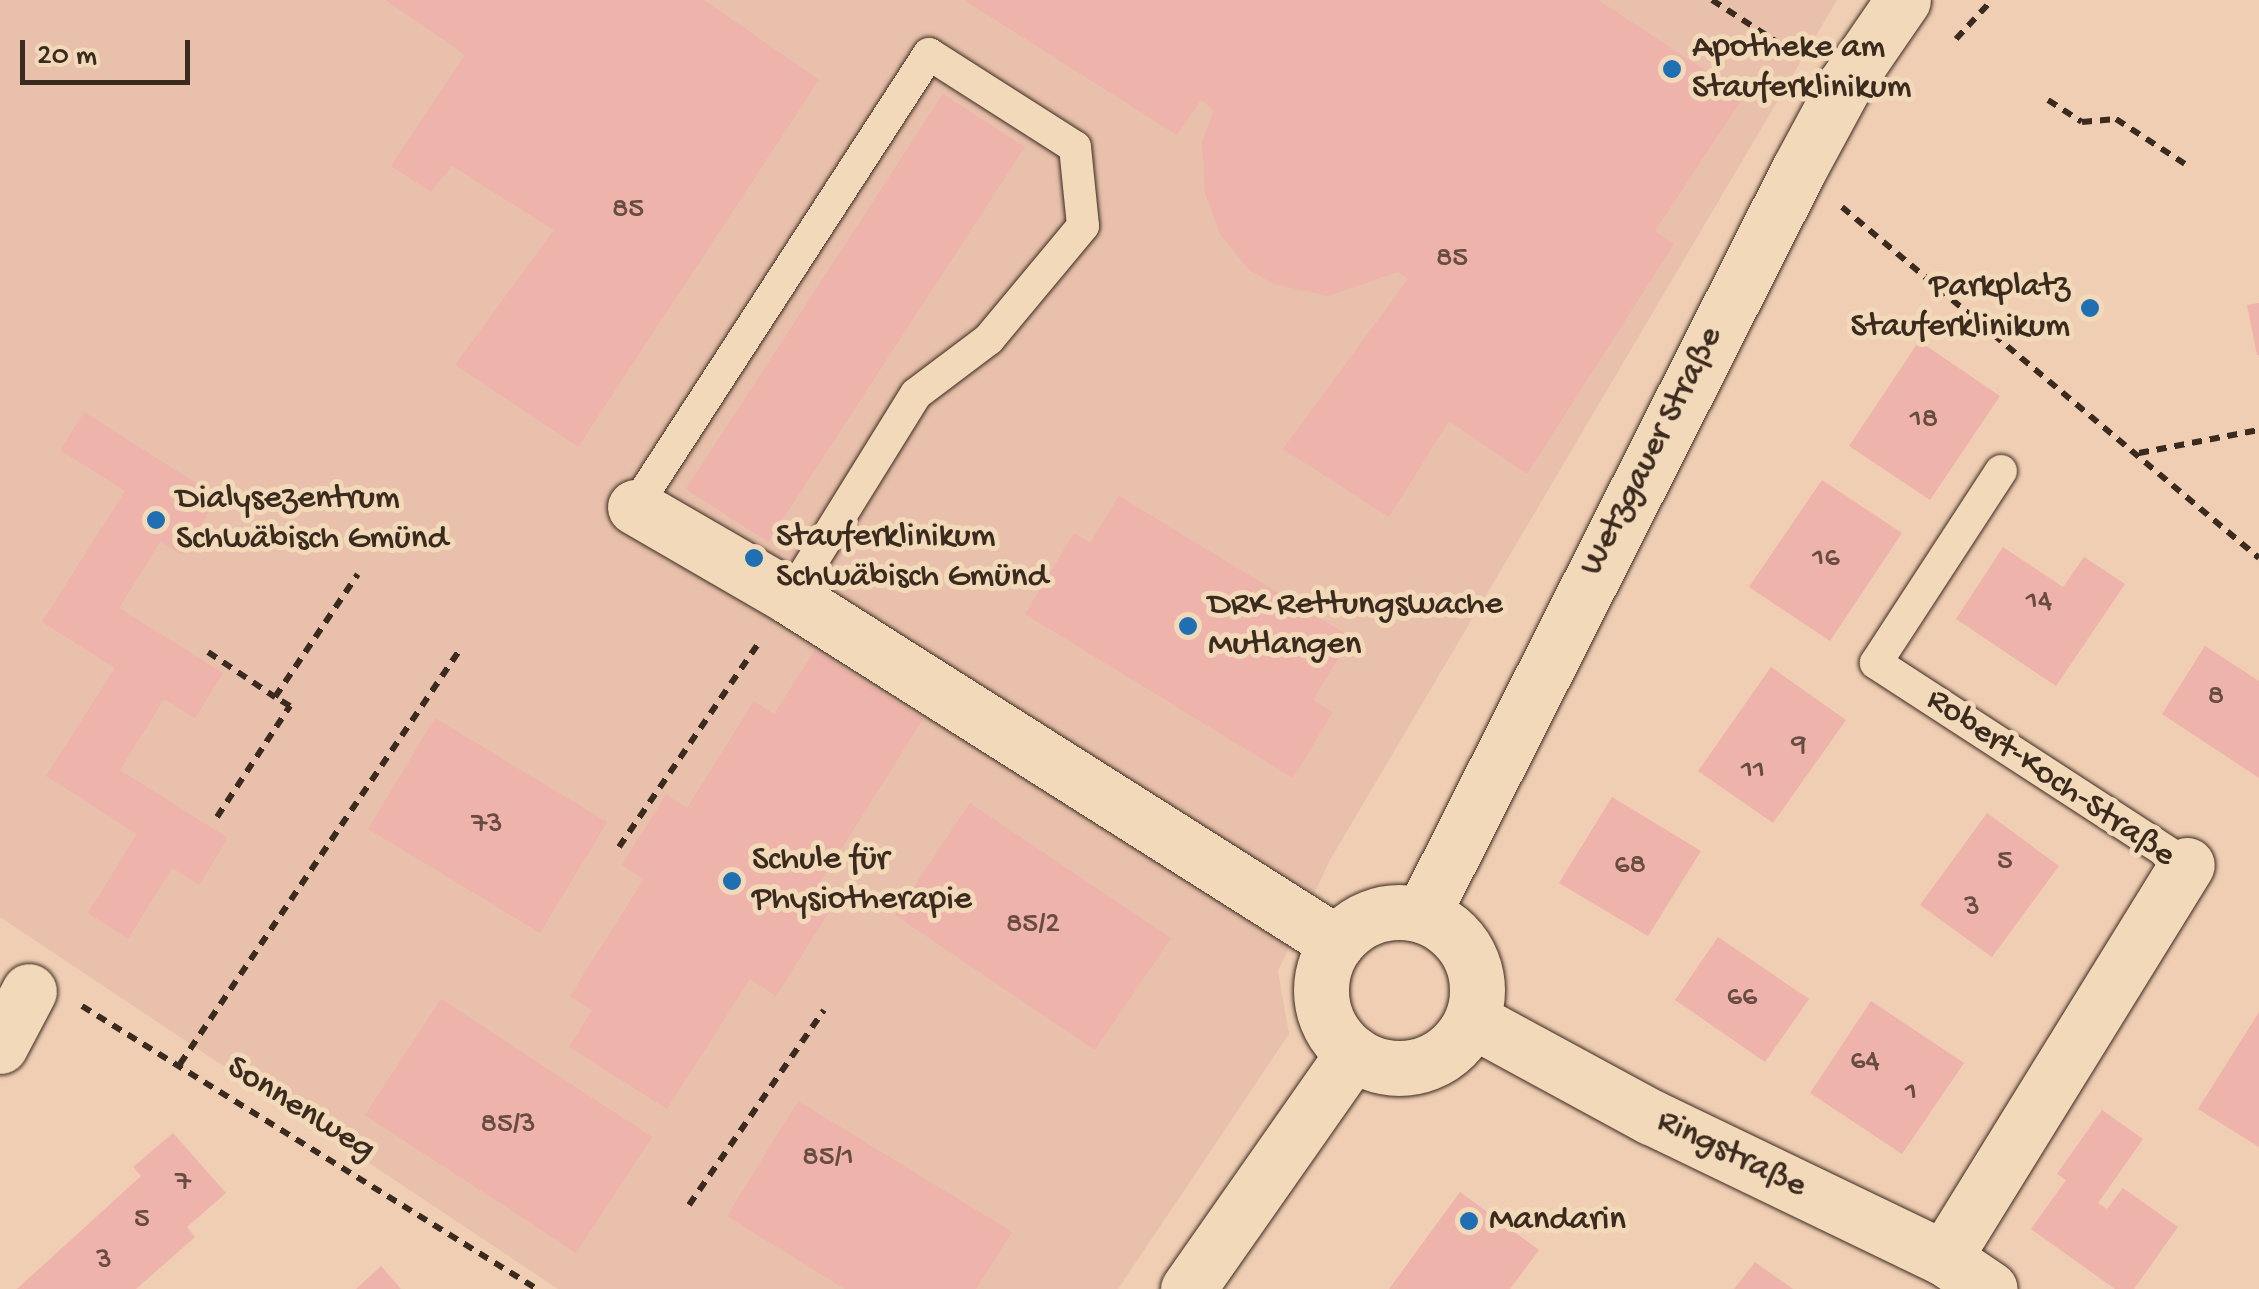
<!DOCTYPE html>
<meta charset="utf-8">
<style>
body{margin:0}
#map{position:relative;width:2259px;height:1289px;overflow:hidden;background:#f0ceb4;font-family:"Gochi Hand",sans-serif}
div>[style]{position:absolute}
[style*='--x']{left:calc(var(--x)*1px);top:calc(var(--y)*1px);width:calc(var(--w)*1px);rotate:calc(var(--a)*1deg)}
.built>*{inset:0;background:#e8c0ab}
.building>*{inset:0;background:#eeb3aa}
.path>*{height:6px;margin-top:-3px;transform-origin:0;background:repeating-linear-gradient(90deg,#3b2a1e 0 10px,transparent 0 18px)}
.roads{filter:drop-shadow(0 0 2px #3b2a1e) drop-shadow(0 0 2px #3b2a1e)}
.service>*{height:32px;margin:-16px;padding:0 16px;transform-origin:16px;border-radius:16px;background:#f1d9b9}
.minor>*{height:55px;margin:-27.5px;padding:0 27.5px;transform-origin:27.5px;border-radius:27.5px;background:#f1d9b9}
.tertiary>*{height:55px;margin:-27.5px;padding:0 27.5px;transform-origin:27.5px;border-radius:27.5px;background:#f1d9b9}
.tertiary>.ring{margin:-27.5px;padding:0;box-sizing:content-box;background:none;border:55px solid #f1d9b9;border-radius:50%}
.dots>*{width:28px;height:28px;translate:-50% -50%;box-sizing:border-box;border:5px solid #f1d9b9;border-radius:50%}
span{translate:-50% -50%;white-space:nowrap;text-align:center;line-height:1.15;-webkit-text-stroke:10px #f1d9b9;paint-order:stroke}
.number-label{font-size:30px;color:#684c41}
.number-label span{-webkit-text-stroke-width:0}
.poi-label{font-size:35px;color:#3b2a1e}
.left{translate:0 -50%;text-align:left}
.right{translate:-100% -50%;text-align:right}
.street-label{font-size:35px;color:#3b2a1e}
.scale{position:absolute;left:20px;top:40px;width:170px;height:45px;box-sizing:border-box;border:5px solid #3b2a1e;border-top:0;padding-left:12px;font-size:30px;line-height:35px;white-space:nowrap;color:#3b2a1e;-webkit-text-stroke:8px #f1d9b9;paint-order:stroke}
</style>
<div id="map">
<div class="built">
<i style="clip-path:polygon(0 0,1837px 0,1330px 860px,1278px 971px,1289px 1034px,1118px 1289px,558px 1289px,0 917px)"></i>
</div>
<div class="building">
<i style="clip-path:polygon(386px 0,704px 0,819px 80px,578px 447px,455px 365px,554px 230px,452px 166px,431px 192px,391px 166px,465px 55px)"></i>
<i style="clip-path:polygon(964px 0,1598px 0,1744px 96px,1655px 231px,1674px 244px,1527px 474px,1449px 421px,1389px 517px,1283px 449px,1408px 279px,1398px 272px,1328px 296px,1274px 284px,1249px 270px,1220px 234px,1205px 193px,1202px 142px,1214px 110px,1201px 100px,1177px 135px)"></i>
<i style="clip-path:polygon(943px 94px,1025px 147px,768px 542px,686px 489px)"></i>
<i style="clip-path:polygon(2259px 303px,2259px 355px,2257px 355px,2247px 305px)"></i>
<i style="clip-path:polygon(1919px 341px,2000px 396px,1930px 500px,1849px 446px)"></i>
<i style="clip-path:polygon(84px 412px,218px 497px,182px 555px,160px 542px,119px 608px,223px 673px,195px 718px,164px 699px,120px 770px,228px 838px,199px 885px,172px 868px,128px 939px,88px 913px,137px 834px,46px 776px,115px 668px,42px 622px,125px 491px,60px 450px)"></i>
<i style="clip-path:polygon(1822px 480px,1902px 533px,1830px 641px,1749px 587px)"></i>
<i style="clip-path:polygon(1119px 496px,1351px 637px,1313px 700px,1333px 712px,1293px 778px,1025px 614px,1074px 533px,1090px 543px)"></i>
<i style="clip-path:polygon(2003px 547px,2063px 587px,2084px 557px,2125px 584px,2056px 686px,1956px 619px)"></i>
<i style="clip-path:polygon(2205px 646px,2259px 681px,2259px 778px,2162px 714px)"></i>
<i style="clip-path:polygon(815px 650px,923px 719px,820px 883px,839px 896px,776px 996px,750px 979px,667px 1109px,569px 1047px,592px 1010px,570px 996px,644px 879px,622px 865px,666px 795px,687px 808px,754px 701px,774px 714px)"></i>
<i style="clip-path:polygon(1771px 667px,1846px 720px,1773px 823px,1698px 771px)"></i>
<i style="clip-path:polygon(435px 718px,607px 822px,540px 933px,368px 829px)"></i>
<i style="clip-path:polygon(1612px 797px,1701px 851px,1648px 936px,1559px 883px)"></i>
<i style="clip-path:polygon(970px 803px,1171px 938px,1095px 1050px,895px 915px)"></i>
<i style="clip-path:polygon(1987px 813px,2059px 866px,1992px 957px,1920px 905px)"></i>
<i style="clip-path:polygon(1718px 937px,1809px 999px,1765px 1062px,1675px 1000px)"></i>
<i style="clip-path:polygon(441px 999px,652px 1137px,576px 1253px,365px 1115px)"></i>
<i style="clip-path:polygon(1871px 1001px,1964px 1063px,1902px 1154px,1810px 1093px)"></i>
<i style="clip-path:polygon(2259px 1012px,2259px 1147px,2198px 1109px)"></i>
<i style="clip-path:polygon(798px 1101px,1012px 1232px,976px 1289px,845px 1289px,727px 1216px)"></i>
<i style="clip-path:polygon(2102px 1110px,2143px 1139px,2098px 1203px,2107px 1209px,2123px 1188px,2178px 1227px,2134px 1289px,2115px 1289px,2031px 1229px,2066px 1180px,2057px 1174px)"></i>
<i style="clip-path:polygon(173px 1133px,226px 1193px,187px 1227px,195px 1237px,136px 1289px,17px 1289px,141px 1176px,133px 1167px)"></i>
<i style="clip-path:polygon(1460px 1192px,1539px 1250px,1510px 1289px,1389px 1289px)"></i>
<i style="clip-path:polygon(1755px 1262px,1793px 1289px,1734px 1289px)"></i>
<i style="clip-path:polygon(381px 1266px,401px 1289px,356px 1289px)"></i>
</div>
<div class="path">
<i style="--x:1712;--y:0;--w:101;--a:32.9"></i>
<i style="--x:1956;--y:39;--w:53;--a:-47.3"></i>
<i style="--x:2048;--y:100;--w:40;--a:32.9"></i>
<i style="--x:2082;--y:122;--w:34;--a:-5"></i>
<i style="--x:2116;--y:119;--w:82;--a:33.1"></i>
<i style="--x:1842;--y:207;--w:545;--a:40.09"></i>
<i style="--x:2139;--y:453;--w:122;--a:-10.9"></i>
<i style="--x:208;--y:652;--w:81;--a:33.9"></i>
<i style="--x:217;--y:817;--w:133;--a:-56.7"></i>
<i style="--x:290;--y:706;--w:17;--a:-149"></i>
<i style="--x:275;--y:697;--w:148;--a:-56"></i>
<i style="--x:619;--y:847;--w:246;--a:-55.6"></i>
<i style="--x:82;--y:1006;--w:536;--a:31.88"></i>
<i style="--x:180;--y:1064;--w:502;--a:-55.96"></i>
<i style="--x:689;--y:1205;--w:237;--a:-55.3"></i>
</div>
<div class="roads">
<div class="service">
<i style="--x:2001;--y:471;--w:229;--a:123.1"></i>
<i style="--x:1876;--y:663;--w:371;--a:33"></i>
<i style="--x:635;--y:507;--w:540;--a:-57.02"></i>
<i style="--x:929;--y:54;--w:173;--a:32.5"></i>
<i style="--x:1075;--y:147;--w:79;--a:84.2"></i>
<i style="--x:1083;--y:226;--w:147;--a:129.8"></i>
<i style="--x:989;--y:339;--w:91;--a:143"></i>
<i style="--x:916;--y:394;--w:239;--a:121.8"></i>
</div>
<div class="minor">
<i style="--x:635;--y:507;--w:179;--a:30.1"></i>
<i style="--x:790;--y:597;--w:647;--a:32.32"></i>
<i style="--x:1472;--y:1020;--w:204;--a:28.5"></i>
<i style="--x:1651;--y:1117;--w:325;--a:25.7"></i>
<i style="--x:1944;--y:1258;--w:55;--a:34"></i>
<i style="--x:0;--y:1046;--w:62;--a:-62.2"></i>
<i style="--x:1944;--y:1258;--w:462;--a:-58.3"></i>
</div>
<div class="tertiary">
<i class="ring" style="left:1321px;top:912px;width:101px;height:101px"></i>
<i style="--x:1422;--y:915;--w:834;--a:-63.19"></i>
<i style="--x:1798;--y:171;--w:97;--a:-61.6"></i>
<i style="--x:1844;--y:86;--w:104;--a:-55.5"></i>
<i style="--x:1188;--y:1289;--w:288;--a:-55"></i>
</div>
</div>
<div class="dots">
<i style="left:1672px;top:69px;background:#1f6fb2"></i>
<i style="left:2090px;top:308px;background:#1f6fb2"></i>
<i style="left:156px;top:520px;background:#1f6fb2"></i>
<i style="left:754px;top:558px;background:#1f6fb2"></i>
<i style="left:1188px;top:626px;background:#1f6fb2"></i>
<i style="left:732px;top:881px;background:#1f6fb2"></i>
<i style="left:1469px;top:1221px;background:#1f6fb2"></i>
</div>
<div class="number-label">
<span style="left:628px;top:211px">85</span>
<span style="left:1452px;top:260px">85</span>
<span style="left:1924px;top:421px">18</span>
<span style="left:1826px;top:560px">16</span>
<span style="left:2039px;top:603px">14</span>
<span style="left:2216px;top:698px">8</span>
<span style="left:1799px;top:746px">9</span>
<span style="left:1753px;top:772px">11</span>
<span style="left:487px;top:826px">73</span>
<span style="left:2005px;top:863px">5</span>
<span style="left:1630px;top:867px">68</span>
<span style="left:1972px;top:909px">3</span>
<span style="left:1033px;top:926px">85/2</span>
<span style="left:1742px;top:999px">66</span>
<span style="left:1865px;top:1063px">64</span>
<span style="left:1911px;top:1094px">1</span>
<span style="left:508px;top:1126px">85/3</span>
<span style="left:828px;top:1159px">85/1</span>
<span style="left:183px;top:1184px">7</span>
<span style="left:142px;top:1221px">5</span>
<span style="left:104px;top:1262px">3</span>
</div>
<div class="poi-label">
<span class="left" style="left:1692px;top:69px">Apotheke am<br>Stauferklinikum</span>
<span class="right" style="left:2070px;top:308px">Parkplatz<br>Stauferklinikum</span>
<span class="left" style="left:176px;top:520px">Dialysezentrum<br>Schwäbisch Gmünd</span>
<span class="left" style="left:776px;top:558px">Stauferklinikum<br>Schwäbisch Gmünd</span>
<span class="left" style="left:1208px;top:626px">DRK Rettungswache<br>Mutlangen</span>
<span class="left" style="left:752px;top:881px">Schule für<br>Physiotherapie</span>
<span class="left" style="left:1489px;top:1221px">Mandarin</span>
</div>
<div class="street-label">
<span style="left:1653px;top:452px;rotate:-63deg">Wetzgauer Straße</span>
<span style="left:2050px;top:779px;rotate:34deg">Robert-Koch-Straße</span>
<span style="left:300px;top:1110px;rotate:32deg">Sonnenweg</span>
<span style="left:1731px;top:1155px;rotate:26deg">Ringstraße</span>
</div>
<div class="scale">20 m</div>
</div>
